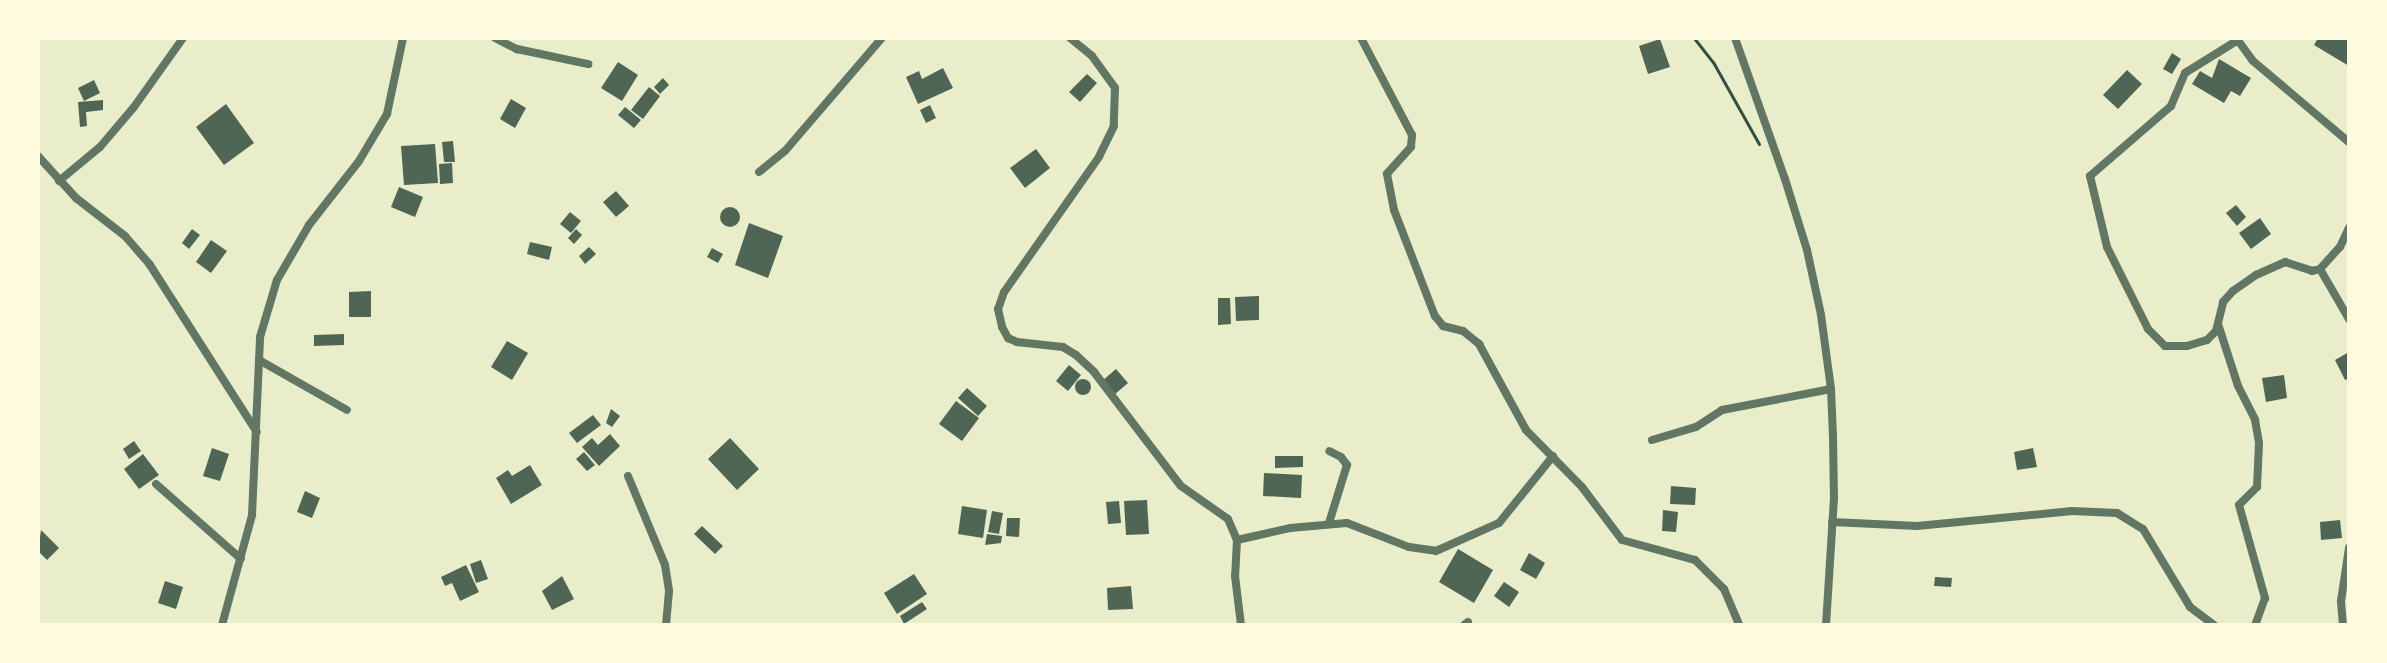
<!DOCTYPE html>
<style>
body{margin:0}
#map{position:relative;width:2387px;height:663px;overflow:hidden;background:#e9edc9;font-family:Rubik,sans-serif}
div>[style]{position:absolute}
[style*='--x']{left:calc(var(--x)*1px);top:calc(var(--y)*1px);width:calc(var(--w)*1px);rotate:calc(var(--a)*1deg)}
.building>*{inset:0;background:#4f6655}
.round{border-radius:50%}
.path>*{height:3px;margin:-1.5px;padding:0 1.5px;transform-origin:1.5px;border-radius:1.5px;background:#344e41}
.minor>*{height:8px;margin:-4px;padding:0 4px;transform-origin:4px;border-radius:4px;background:#617663}
span{translate:-50% -50%;white-space:nowrap;text-align:center;line-height:1.15;-webkit-text-stroke:8px #fefae0;paint-order:stroke}
.frame{position:absolute;inset:0;border:40px solid #fefae0;pointer-events:none}
</style>
<div id="map">
<div class="building">
<i style="clip-path:polygon(2318px 38px,2349px 38px,2349px 66px,2314px 45px)"></i>
<i style="clip-path:polygon(1660px 39px,1670px 67px,1648px 74px,1639px 46px)"></i>
<i style="clip-path:polygon(2172px 53px,2181px 59px,2172px 74px,2163px 69px)"></i>
<i style="clip-path:polygon(2219px 59px,2251px 78px,2240px 96px,2231px 91px,2224px 103px,2192px 84px,2200px 71px,2212px 78px)"></i>
<i style="clip-path:polygon(618px 62px,638px 75px,622px 101px,601px 88px)"></i>
<i style="clip-path:polygon(943px 68px,953px 88px,918px 104px,906px 77px,919px 71px,922px 79px)"></i>
<i style="clip-path:polygon(2127px 70px,2142px 84px,2118px 109px,2103px 95px)"></i>
<i style="clip-path:polygon(1087px 74px,1097px 83px,1080px 102px,1069px 92px)"></i>
<i style="clip-path:polygon(663px 78px,669px 85px,660px 94px,654px 87px)"></i>
<i style="clip-path:polygon(94px 80px,100px 93px,84px 101px,78px 88px)"></i>
<i style="clip-path:polygon(649px 87px,660px 96px,643px 119px,631px 110px)"></i>
<i style="clip-path:polygon(511px 99px,526px 108px,515px 128px,500px 119px)"></i>
<i style="clip-path:polygon(103px 100px,103px 110px,86px 112px,87px 126px,80px 127px,78px 102px)"></i>
<i style="clip-path:polygon(226px 104px,254px 143px,224px 165px,196px 127px)"></i>
<i style="clip-path:polygon(930px 105px,936px 118px,926px 123px,920px 110px)"></i>
<i style="clip-path:polygon(625px 107px,641px 120px,634px 128px,618px 115px)"></i>
<i style="clip-path:polygon(453px 141px,455px 162px,444px 162px,442px 142px)"></i>
<i style="clip-path:polygon(435px 144px,438px 183px,404px 185px,401px 146px)"></i>
<i style="clip-path:polygon(1036px 149px,1050px 168px,1025px 188px,1010px 168px)"></i>
<i style="clip-path:polygon(452px 163px,453px 183px,440px 184px,439px 164px)"></i>
<i style="clip-path:polygon(399px 187px,423px 197px,415px 217px,391px 207px)"></i>
<i style="clip-path:polygon(616px 191px,629px 206px,616px 217px,603px 202px)"></i>
<i style="clip-path:polygon(2236px 205px,2246px 217px,2237px 226px,2226px 213px)"></i>
<i class="round" style="left:720px;top:207px;width:20px;height:20px"></i>
<i style="clip-path:polygon(570px 212px,581px 221px,571px 233px,560px 224px)"></i>
<i style="clip-path:polygon(2260px 218px,2271px 234px,2251px 249px,2239px 233px)"></i>
<i style="clip-path:polygon(749px 223px,783px 236px,768px 278px,735px 265px)"></i>
<i style="clip-path:polygon(192px 229px,200px 235px,189px 249px,182px 243px)"></i>
<i style="clip-path:polygon(576px 229px,582px 235px,574px 244px,568px 238px)"></i>
<i style="clip-path:polygon(211px 240px,227px 251px,211px 273px,196px 262px)"></i>
<i style="clip-path:polygon(530px 242px,552px 247px,549px 260px,527px 254px)"></i>
<i style="clip-path:polygon(589px 247px,596px 254px,585px 264px,579px 256px)"></i>
<i style="clip-path:polygon(712px 248px,723px 254px,718px 263px,707px 257px)"></i>
<i style="clip-path:polygon(371px 291px,371px 317px,349px 317px,349px 292px)"></i>
<i style="clip-path:polygon(1259px 296px,1259px 320px,1236px 321px,1235px 297px)"></i>
<i style="clip-path:polygon(1218px 298px,1230px 298px,1231px 324px,1218px 325px)"></i>
<i style="clip-path:polygon(344px 334px,344px 345px,314px 346px,314px 335px)"></i>
<i style="clip-path:polygon(507px 341px,528px 353px,512px 380px,491px 367px)"></i>
<i style="clip-path:polygon(2349px 352px,2349px 379px,2345px 380px,2335px 360px)"></i>
<i style="clip-path:polygon(1069px 365px,1081px 375px,1068px 391px,1056px 381px)"></i>
<i style="clip-path:polygon(1116px 369px,1128px 383px,1114px 395px,1102px 381px)"></i>
<i style="clip-path:polygon(2284px 375px,2287px 398px,2266px 402px,2262px 378px)"></i>
<i class="round" style="left:1075px;top:379px;width:16px;height:16px"></i>
<i style="clip-path:polygon(967px 388px,987px 406px,978px 416px,958px 398px)"></i>
<i style="clip-path:polygon(956px 401px,979px 418px,962px 441px,939px 424px)"></i>
<i style="clip-path:polygon(611px 409px,620px 416px,612px 427px,606px 423px)"></i>
<i style="clip-path:polygon(593px 415px,601px 425px,577px 443px,569px 433px)"></i>
<i style="clip-path:polygon(610px 434px,620px 446px,599px 466px,582px 447px,592px 438px,598px 445px)"></i>
<i style="clip-path:polygon(730px 438px,759px 469px,737px 490px,708px 459px)"></i>
<i style="clip-path:polygon(134px 441px,141px 451px,129px 459px,123px 449px)"></i>
<i style="clip-path:polygon(212px 448px,229px 454px,220px 481px,203px 476px)"></i>
<i style="clip-path:polygon(2033px 448px,2037px 467px,2017px 470px,2014px 452px)"></i>
<i style="clip-path:polygon(584px 452px,595px 465px,587px 471px,576px 459px)"></i>
<i style="clip-path:polygon(143px 454px,159px 475px,139px 489px,124px 469px)"></i>
<i style="clip-path:polygon(1275px 456px,1303px 456px,1303px 467px,1275px 468px)"></i>
<i style="clip-path:polygon(530px 465px,542px 485px,511px 504px,496px 478px,508px 470px,512px 476px)"></i>
<i style="clip-path:polygon(1264px 473px,1302px 475px,1301px 498px,1263px 496px)"></i>
<i style="clip-path:polygon(1671px 486px,1696px 488px,1695px 505px,1670px 504px)"></i>
<i style="clip-path:polygon(305px 491px,320px 498px,312px 518px,297px 512px)"></i>
<i style="clip-path:polygon(1147px 500px,1149px 534px,1126px 535px,1124px 501px)"></i>
<i style="clip-path:polygon(1119px 501px,1121px 523px,1108px 524px,1106px 502px)"></i>
<i style="clip-path:polygon(962px 506px,987px 510px,983px 538px,958px 534px)"></i>
<i style="clip-path:polygon(1663px 510px,1678px 512px,1676px 532px,1662px 531px)"></i>
<i style="clip-path:polygon(992px 511px,1003px 513px,999px 534px,988px 532px)"></i>
<i style="clip-path:polygon(1007px 518px,1020px 518px,1019px 537px,1006px 536px)"></i>
<i style="clip-path:polygon(2340px 520px,2342px 538px,2321px 540px,2320px 522px)"></i>
<i style="clip-path:polygon(702px 526px,723px 546px,715px 554px,694px 534px)"></i>
<i style="clip-path:polygon(41px 530px,59px 548px,47px 560px,38px 551px)"></i>
<i style="clip-path:polygon(987px 534px,1002px 536px,1001px 543px,985px 545px)"></i>
<i style="clip-path:polygon(1458px 549px,1493px 570px,1474px 603px,1439px 582px)"></i>
<i style="clip-path:polygon(1529px 553px,1545px 563px,1536px 579px,1520px 570px)"></i>
<i style="clip-path:polygon(481px 560px,488px 579px,476px 583px,470px 564px)"></i>
<i style="clip-path:polygon(466px 565px,479px 592px,460px 601px,452px 583px,445px 586px,441px 577px)"></i>
<i style="clip-path:polygon(914px 574px,927px 594px,897px 614px,884px 593px)"></i>
<i style="clip-path:polygon(562px 576px,574px 599px,552px 610px,542px 591px)"></i>
<i style="clip-path:polygon(1935px 577px,1952px 578px,1951px 587px,1934px 586px)"></i>
<i style="clip-path:polygon(165px 581px,183px 587px,176px 609px,158px 603px)"></i>
<i style="clip-path:polygon(1504px 582px,1519px 592px,1509px 607px,1494px 596px)"></i>
<i style="clip-path:polygon(1131px 586px,1133px 609px,1108px 610px,1107px 588px)"></i>
<i style="clip-path:polygon(922px 602px,927px 609px,904px 624px,900px 616px)"></i>
</div>
<div class="path">
<i style="--x:1694;--y:38;--w:31;--a:52"></i>
<i style="--x:1713;--y:62;--w:94;--a:60.7"></i>
</div>
<div class="minor">
<i style="--x:495;--y:38;--w:25;--a:27"></i>
<i style="--x:517;--y:49;--w:73;--a:11.9"></i>
<i style="--x:1070;--y:38;--w:28;--a:39"></i>
<i style="--x:1092;--y:56;--w:39;--a:54"></i>
<i style="--x:1115;--y:88;--w:38;--a:92"></i>
<i style="--x:1114;--y:126;--w:34;--a:116"></i>
<i style="--x:1099;--y:157;--w:165;--a:125.1"></i>
<i style="--x:1004;--y:292;--w:18;--a:109"></i>
<i style="--x:998;--y:309;--w:18;--a:77"></i>
<i style="--x:1002;--y:327;--w:13;--a:61"></i>
<i style="--x:1008;--y:338;--w:10;--a:24"></i>
<i style="--x:1017;--y:342;--w:46;--a:6.2"></i>
<i style="--x:1063;--y:347;--w:15;--a:32"></i>
<i style="--x:1076;--y:355;--w:25;--a:43"></i>
<i style="--x:1094;--y:372;--w:143;--a:52.7"></i>
<i style="--x:1181;--y:486;--w:57;--a:35.1"></i>
<i style="--x:1228;--y:519;--w:23;--a:67"></i>
<i style="--x:1237;--y:540;--w:36;--a:93"></i>
<i style="--x:1235;--y:576;--w:49;--a:83"></i>
<i style="--x:1361;--y:38;--w:110;--a:62.3"></i>
<i style="--x:1412;--y:135;--w:12;--a:95"></i>
<i style="--x:1411;--y:147;--w:36;--a:132"></i>
<i style="--x:1387;--y:174;--w:37;--a:79"></i>
<i style="--x:1394;--y:210;--w:114;--a:68.9"></i>
<i style="--x:1435;--y:316;--w:13;--a:51"></i>
<i style="--x:1443;--y:326;--w:21;--a:14"></i>
<i style="--x:1463;--y:331;--w:21;--a:39"></i>
<i style="--x:1479;--y:344;--w:98;--a:61.3"></i>
<i style="--x:1526;--y:430;--w:80;--a:45.5"></i>
<i style="--x:1582;--y:487;--w:66;--a:53"></i>
<i style="--x:1622;--y:540;--w:76;--a:15.3"></i>
<i style="--x:1695;--y:560;--w:41;--a:45"></i>
<i style="--x:1724;--y:589;--w:39;--a:67"></i>
<i style="--x:1735;--y:38;--w:150;--a:70.5"></i>
<i style="--x:1785;--y:179;--w:74;--a:72.8"></i>
<i style="--x:1807;--y:250;--w:66;--a:77.8"></i>
<i style="--x:1821;--y:315;--w:75;--a:82.3"></i>
<i style="--x:1831;--y:389;--w:48;--a:87.6"></i>
<i style="--x:1833;--y:437;--w:61;--a:89.1"></i>
<i style="--x:1834;--y:498;--w:127;--a:93.6"></i>
<i style="--x:2237;--y:39;--w:27;--a:54"></i>
<i style="--x:2253;--y:61;--w:126;--a:40.2"></i>
<i style="--x:2238;--y:40;--w:62;--a:148.1"></i>
<i style="--x:2185;--y:73;--w:36;--a:113"></i>
<i style="--x:2171;--y:106;--w:107;--a:139.2"></i>
<i style="--x:2090;--y:176;--w:73;--a:76.5"></i>
<i style="--x:2107;--y:247;--w:92;--a:63.4"></i>
<i style="--x:2148;--y:329;--w:24;--a:45"></i>
<i style="--x:2165;--y:346;--w:22;--a:0"></i>
<i style="--x:2187;--y:346;--w:21;--a:-17"></i>
<i style="--x:2207;--y:340;--w:13;--a:-45"></i>
<i style="--x:2216;--y:331;--w:30;--a:-76"></i>
<i style="--x:2223;--y:302;--w:15;--a:-48"></i>
<i style="--x:2233;--y:291;--w:28;--a:-35"></i>
<i style="--x:2256;--y:275;--w:32;--a:-24"></i>
<i style="--x:2285;--y:262;--w:28;--a:18"></i>
<i style="--x:2312;--y:271;--w:8;--a:-14"></i>
<i style="--x:2320;--y:269;--w:30;--a:-48"></i>
<i style="--x:2340;--y:247;--w:21;--a:-65"></i>
<i style="--x:38;--y:156;--w:57;--a:47.9"></i>
<i style="--x:76;--y:198;--w:62;--a:37.8"></i>
<i style="--x:125;--y:236;--w:38;--a:49"></i>
<i style="--x:150;--y:265;--w:198;--a:57.4"></i>
<i style="--x:759;--y:172;--w:33;--a:-39"></i>
<i style="--x:785;--y:151;--w:149;--a:-49.4"></i>
<i style="--x:59;--y:181;--w:53;--a:-39.7"></i>
<i style="--x:100;--y:147;--w:52;--a:-49.6"></i>
<i style="--x:134;--y:107;--w:85;--a:-54.6"></i>
<i style="--x:2320;--y:269;--w:58;--a:59.9"></i>
<i style="--x:2218;--y:324;--w:65;--a:72.1"></i>
<i style="--x:2238;--y:386;--w:38;--a:63"></i>
<i style="--x:2255;--y:420;--w:23;--a:80"></i>
<i style="--x:2259;--y:443;--w:44;--a:92.6"></i>
<i style="--x:2257;--y:487;--w:25;--a:135"></i>
<i style="--x:2239;--y:505;--w:97;--a:74.4"></i>
<i style="--x:2265;--y:598;--w:29;--a:110"></i>
<i style="--x:259;--y:360;--w:101;--a:29.6"></i>
<i style="--x:1652;--y:440;--w:46;--a:-16.5"></i>
<i style="--x:1696;--y:427;--w:31;--a:-33"></i>
<i style="--x:1722;--y:410;--w:111;--a:-10.9"></i>
<i style="--x:628;--y:476;--w:96;--a:67.4"></i>
<i style="--x:665;--y:565;--w:26;--a:81"></i>
<i style="--x:669;--y:591;--w:34;--a:95"></i>
<i style="--x:156;--y:484;--w:113;--a:41.4"></i>
<i style="--x:1832;--y:522;--w:85;--a:2.7"></i>
<i style="--x:1917;--y:526;--w:156;--a:-5.5"></i>
<i style="--x:2072;--y:511;--w:45;--a:2.5"></i>
<i style="--x:2117;--y:513;--w:31;--a:32"></i>
<i style="--x:2143;--y:529;--w:91;--a:58.9"></i>
<i style="--x:2190;--y:607;--w:30;--a:37"></i>
<i style="--x:1329;--y:523;--w:61;--a:-72.8"></i>
<i style="--x:1347;--y:465;--w:10;--a:-127"></i>
<i style="--x:1341;--y:457;--w:13;--a:-153"></i>
<i style="--x:1237;--y:540;--w:54;--a:-12.8"></i>
<i style="--x:1290;--y:528;--w:57;--a:-5"></i>
<i style="--x:1347;--y:523;--w:66;--a:21.2"></i>
<i style="--x:1409;--y:547;--w:27;--a:8"></i>
<i style="--x:1436;--y:551;--w:69;--a:-24"></i>
<i style="--x:1499;--y:523;--w:86;--a:-51.1"></i>
<i style="--x:222;--y:625;--w:114;--a:-74.7"></i>
<i style="--x:252;--y:515;--w:178;--a:-87.4"></i>
<i style="--x:260;--y:337;--w:59;--a:-73.4"></i>
<i style="--x:277;--y:280;--w:64;--a:-59.8"></i>
<i style="--x:309;--y:225;--w:81;--a:-52"></i>
<i style="--x:359;--y:161;--w:55;--a:-59.2"></i>
<i style="--x:387;--y:114;--w:78;--a:-78.1"></i>
<i style="--x:1464;--y:625;--w:5;--a:-37"></i>
<i style="--x:2343;--y:625;--w:24;--a:-95"></i>
<i style="--x:2341;--y:601;--w:54;--a:-81.4"></i>
</div>
<div class="frame"></div>
</div>
